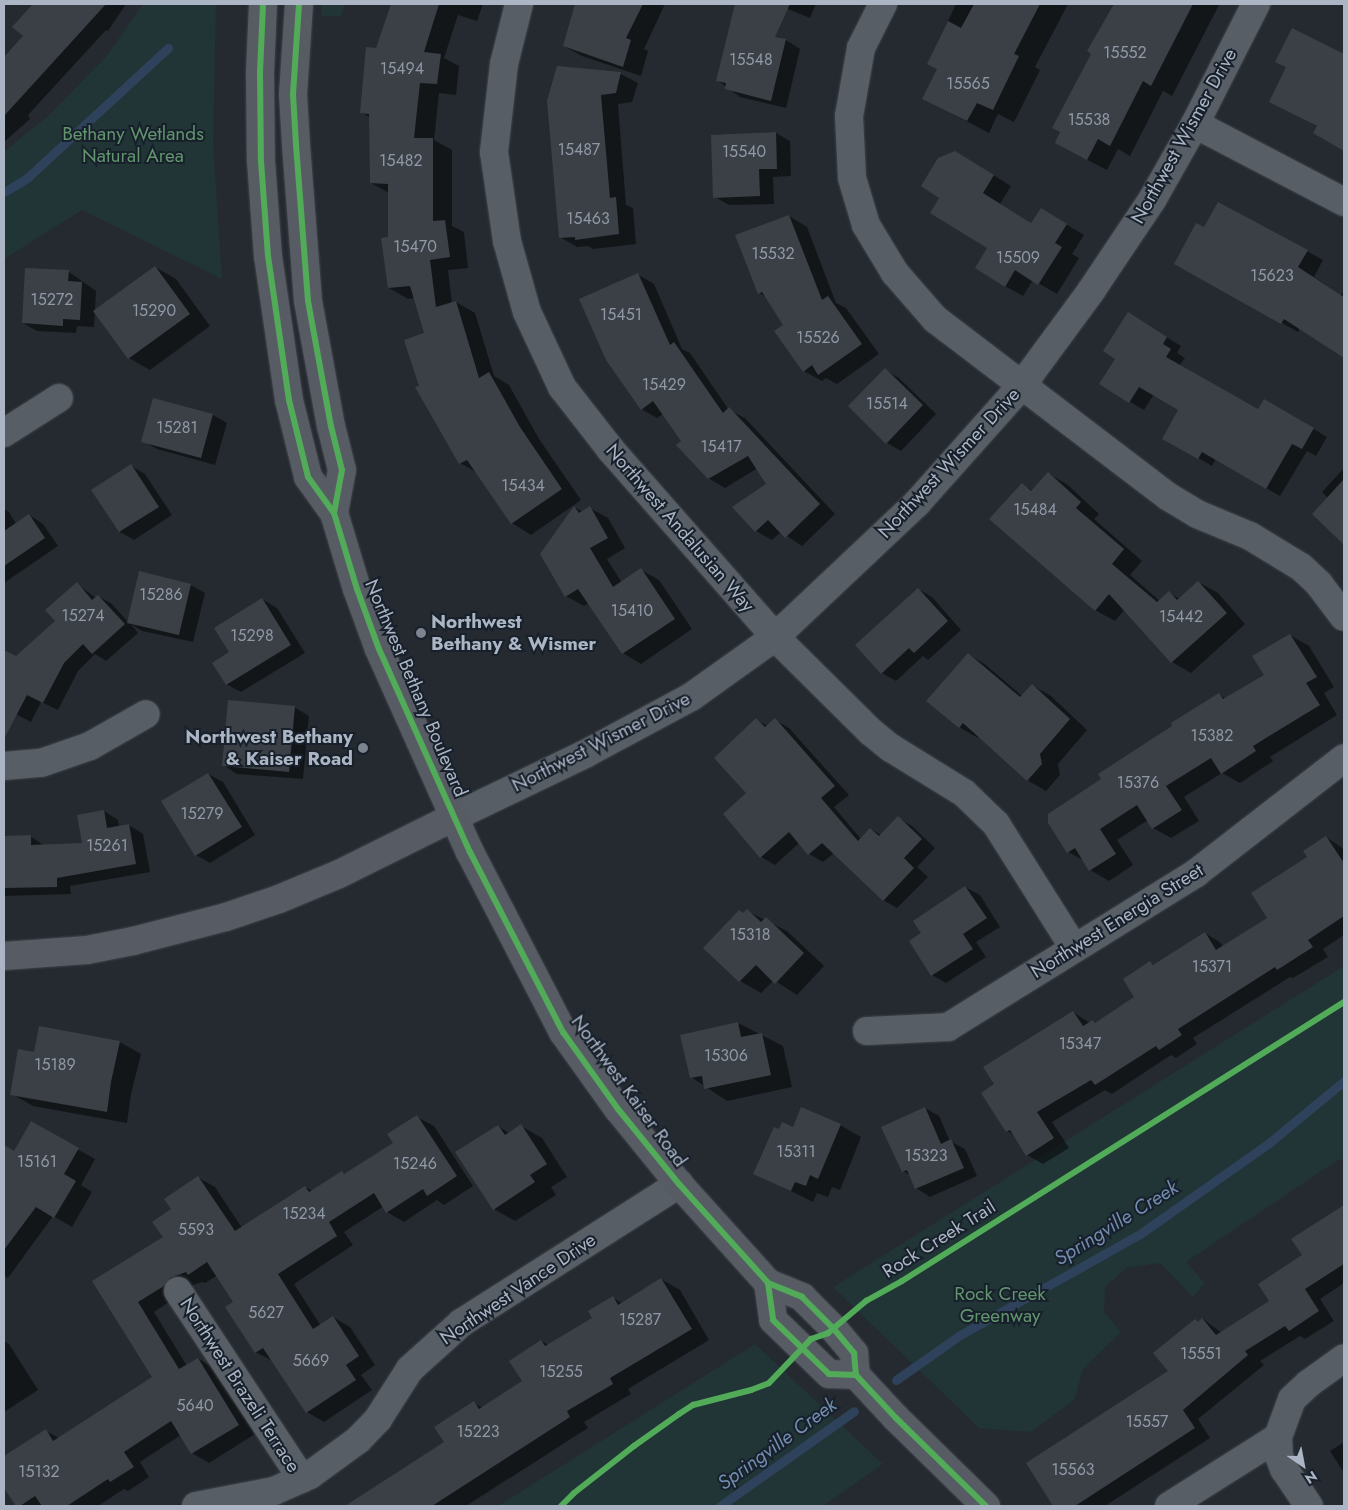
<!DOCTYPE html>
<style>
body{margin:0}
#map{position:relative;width:1348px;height:1510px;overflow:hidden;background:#242a30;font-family:Jost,sans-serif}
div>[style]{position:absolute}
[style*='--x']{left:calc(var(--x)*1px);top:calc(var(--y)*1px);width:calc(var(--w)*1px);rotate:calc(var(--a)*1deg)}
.green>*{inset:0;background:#213436}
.shadow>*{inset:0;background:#0007}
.stream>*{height:9px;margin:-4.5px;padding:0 4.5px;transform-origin:4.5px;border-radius:4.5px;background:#2f425b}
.building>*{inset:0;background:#3b4047}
.roads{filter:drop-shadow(0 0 1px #404449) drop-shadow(0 0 1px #404449)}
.minor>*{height:28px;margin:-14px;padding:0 14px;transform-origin:14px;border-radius:14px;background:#585e66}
.secondary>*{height:28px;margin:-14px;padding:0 14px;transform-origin:14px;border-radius:14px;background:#575c64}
.cycleway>*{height:6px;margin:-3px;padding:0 3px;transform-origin:3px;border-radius:3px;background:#51ab58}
.dots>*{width:14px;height:14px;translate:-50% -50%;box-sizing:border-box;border:2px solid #17202b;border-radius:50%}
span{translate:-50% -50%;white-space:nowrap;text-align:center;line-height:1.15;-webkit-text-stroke:4px #17202b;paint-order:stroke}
.number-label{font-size:16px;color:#8f98a5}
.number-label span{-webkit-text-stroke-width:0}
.park-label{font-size:19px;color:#62956d}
.street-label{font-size:19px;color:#abb5c4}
.poi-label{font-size:19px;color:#abb5c4;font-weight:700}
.left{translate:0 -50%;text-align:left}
.right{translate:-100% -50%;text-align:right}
.water-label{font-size:20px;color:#728caf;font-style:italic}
.frame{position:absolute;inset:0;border:5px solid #abb5c4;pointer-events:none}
.north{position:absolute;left:1278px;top:1440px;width:50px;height:50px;-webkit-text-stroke:4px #17202b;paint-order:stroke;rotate:147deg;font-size:14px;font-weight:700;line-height:20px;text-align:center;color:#abb5c4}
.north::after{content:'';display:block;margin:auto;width:18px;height:22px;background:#abb5c4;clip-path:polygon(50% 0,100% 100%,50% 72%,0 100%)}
</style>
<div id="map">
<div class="green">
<i style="clip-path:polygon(143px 4px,216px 4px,213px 144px,222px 279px,82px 210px,4px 259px,4px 152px,49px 115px,106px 57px)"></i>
<i style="clip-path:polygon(322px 4px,345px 4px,341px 16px,321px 16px)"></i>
<i style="clip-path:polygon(1344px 966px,1344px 1159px,1336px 1161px,1186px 1262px,1205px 1283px,1193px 1297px,1160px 1263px,1126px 1268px,1105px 1287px,1104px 1312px,1121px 1332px,1083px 1369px,1074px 1400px,1031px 1432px,979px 1428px,833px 1287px)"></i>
<i style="clip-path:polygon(755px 1344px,883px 1464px,823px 1506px,498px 1506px)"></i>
</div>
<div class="shadow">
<i style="clip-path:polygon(53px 4px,126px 4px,108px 31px,106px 30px,28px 115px,30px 119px,4px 142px,4px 63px)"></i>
<i style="clip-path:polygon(392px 4px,483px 4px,477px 21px,458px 15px,444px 58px,459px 66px,456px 95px,439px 93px,434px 140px,452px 150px,452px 226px,464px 232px,468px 268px,448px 270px,452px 303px,456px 302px,475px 313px,494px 376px,509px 385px,539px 439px,581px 500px,531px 535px,512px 523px,478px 473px,460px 463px,420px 386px,426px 334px,415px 298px,408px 299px,389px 288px,389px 193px,371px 183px,371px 118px,361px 112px,377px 49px)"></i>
<i style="clip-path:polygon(592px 4px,665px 4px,644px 49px,648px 51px,641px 76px,582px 56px,564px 46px,581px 26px)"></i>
<i style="clip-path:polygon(775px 4px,816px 4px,810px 18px)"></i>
<i style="clip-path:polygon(956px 4px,1068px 4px,1035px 67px,1040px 70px,1014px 122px,998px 114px,989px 133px,924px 99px,938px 69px,928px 63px)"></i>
<i style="clip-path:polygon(1115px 4px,1219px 5px,1172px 96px,1163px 91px,1130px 156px,1118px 149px,1107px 170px,1076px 154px,1092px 53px,1088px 51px)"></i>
<i style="clip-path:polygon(730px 27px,786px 40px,800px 49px,786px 108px,740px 97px,717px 80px)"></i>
<i style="clip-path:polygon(1332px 49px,1344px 56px,1344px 150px,1315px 132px,1318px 127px,1270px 101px)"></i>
<i style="clip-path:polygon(558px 67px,621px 74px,638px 83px,632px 102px,618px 104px,626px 205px,633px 208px,636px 244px,593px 249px,588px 246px,577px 247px,560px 237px)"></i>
<i style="clip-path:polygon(776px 133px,790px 141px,791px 176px,773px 177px,774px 204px,729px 205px,715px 197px)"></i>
<i style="clip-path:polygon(974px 163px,1011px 186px,1000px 204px,1032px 224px,1059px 220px,1084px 235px,1072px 254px,1079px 258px,1057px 294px,1033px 280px,1023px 296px,1005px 286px,989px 248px)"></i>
<i style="clip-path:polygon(789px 216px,807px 227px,836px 303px,846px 308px,879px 354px,837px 384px,826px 378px,822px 381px,804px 371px,785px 325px,768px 298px,759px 293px)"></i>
<i style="clip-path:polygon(1205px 229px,1307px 251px,1323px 260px,1314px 277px,1341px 295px,1344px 290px,1344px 357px,1300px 328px,1298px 332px,1176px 263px)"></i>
<i style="clip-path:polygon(155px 267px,176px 279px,210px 326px,150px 370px,129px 358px)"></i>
<i style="clip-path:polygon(69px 272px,96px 291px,94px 327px,77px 326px,76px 333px,37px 331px,23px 323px)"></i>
<i style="clip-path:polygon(637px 274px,654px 284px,682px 349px,690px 353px,729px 410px,745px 418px,835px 514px,802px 546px,781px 532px,772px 540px,756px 531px,768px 485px,758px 468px,725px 488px,708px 478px,663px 414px,657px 418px,641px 409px)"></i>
<i style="clip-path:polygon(1142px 322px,1181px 346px,1177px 353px,1185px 358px,1179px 366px,1259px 411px,1265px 400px,1327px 437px,1316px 456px,1307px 451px,1280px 496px,1216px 459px,1212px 466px,1164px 438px,1180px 409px,1154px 394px,1144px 410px,1130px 402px)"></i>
<i style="clip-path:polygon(885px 370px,899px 378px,936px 414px,901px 451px,887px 443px)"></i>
<i style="clip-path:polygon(154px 399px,213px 415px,227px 423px,215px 465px,157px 449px,143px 441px)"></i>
<i style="clip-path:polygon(131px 466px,145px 474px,172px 515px,134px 540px,120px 532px)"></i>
<i style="clip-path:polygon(1344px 468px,1344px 541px,1340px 539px,1328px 498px,1322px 492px)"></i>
<i style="clip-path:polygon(1049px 474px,1068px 485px,1099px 514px,1094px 519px,1142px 561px,1130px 575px,1160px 601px,1169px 593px,1180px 599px,1198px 582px,1218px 593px,1245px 624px,1191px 673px,1172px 662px,1125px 609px,1115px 621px,1095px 610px,1022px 485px,1033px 491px)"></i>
<i style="clip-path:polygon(574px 507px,583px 512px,590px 508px,608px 518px,625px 548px,607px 559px,622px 583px,641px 570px,659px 580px,692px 629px,641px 664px,623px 653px,589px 603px,584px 606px,566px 596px)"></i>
<i style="clip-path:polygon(4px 509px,9px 512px,16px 524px,29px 515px,43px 524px,58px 546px,4px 583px)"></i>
<i style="clip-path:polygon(77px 584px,96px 598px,98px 596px,112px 604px,128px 622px,191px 585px,205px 593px,193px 642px,142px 631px,131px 624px,138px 633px,106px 661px,95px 654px,78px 671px,58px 710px,41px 702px,31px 722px,4px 708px,4px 661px,7px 653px,16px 658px,57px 621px)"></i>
<i style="clip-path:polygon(918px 589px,932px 597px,961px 630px,928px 660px,923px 656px,896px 681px,882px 673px)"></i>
<i style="clip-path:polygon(262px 599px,277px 608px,305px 653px,241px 692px,226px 684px,230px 653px)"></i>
<i style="clip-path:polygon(1290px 635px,1309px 646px,1334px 687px,1324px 693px,1337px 715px,1270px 757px,1273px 761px,1240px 783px,1222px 773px,1184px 797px,1199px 821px,1171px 838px,1153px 828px,1148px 820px,1117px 840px,1133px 865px,1109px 881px,1090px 870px,1085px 861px,1068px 852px,1103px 780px,1219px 694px,1226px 699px,1266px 675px)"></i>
<i style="clip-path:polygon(968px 654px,986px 665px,1022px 696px,1032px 685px,1051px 696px,1087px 730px,1058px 764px,1060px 775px,1046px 791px,1027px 780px,979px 736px,978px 738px,959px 727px)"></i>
<i style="clip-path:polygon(294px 707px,309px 716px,303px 779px,237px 774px,223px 765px)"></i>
<i style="clip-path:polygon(757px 720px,768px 726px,775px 720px,789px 728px,849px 795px,834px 807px,861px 839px,871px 829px,881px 835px,898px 818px,912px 826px,935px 848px,917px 867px,928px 877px,897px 908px,883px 900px,834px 853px,823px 862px,809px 854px,799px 843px,775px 865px,761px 857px,748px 793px)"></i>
<i style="clip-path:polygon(208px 774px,223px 782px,255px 835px,210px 863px,196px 855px)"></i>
<i style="clip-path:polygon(104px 811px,118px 820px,119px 827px,129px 825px,143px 834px,150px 872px,70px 886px,71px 894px,4px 896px,4px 837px,30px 836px,45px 846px,83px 844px)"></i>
<i style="clip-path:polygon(1326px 837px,1344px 849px,1344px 935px,1323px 949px,1328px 957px,1293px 978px,1290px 977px,1193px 1038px,1197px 1044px,1176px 1058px,1171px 1055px,1112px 1094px,1105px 1090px,1052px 1122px,1069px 1148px,1043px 1164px,1027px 1155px,1015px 1136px,1007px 1131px,996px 1085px,1073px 1012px,1090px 1023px,1093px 1021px,1096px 1023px,1136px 998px,1150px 963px,1155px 965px,1205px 933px,1221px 943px,1223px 947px,1268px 918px,1309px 857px)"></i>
<i style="clip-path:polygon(965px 887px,980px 895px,1000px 927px,976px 942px,986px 957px,946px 983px,932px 975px,922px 934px)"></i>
<i style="clip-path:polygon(747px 911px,787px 931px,824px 966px,797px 995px,774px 980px,761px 993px,740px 981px,705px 947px)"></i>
<i style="clip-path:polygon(738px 1023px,783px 1046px,792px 1087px,727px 1101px,691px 1077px)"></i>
<i style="clip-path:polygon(40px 1028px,120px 1042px,141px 1054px,131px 1094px,127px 1123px,33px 1106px,12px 1094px,35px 1054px)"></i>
<i style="clip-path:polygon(925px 1108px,939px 1116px,950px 1141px,965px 1149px,977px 1176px,930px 1197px,916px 1188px,911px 1176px,903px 1171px)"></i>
<i style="clip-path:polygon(417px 1117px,434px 1126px,473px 1186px,444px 1205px,437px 1200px,404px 1222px,387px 1212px,384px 1206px,344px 1232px,353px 1245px,294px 1284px,321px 1326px,333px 1317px,350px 1327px,375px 1365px,361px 1375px,372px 1390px,324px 1422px,307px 1412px,273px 1361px,255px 1352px,235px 1302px,218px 1275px,205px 1283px,202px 1282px,187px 1287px,180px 1295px,154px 1312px,187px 1366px,199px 1359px,215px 1369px,255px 1434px,209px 1463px,192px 1453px,181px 1435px,140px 1462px,149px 1477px,128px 1491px,124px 1489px,98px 1506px,17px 1506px,4px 1486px,4px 1457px,46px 1431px,59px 1438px,154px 1377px,94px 1282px,164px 1238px,173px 1209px,199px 1178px,215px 1187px,242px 1228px,305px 1187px,313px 1191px,342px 1172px,345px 1174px,395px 1144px)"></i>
<i style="clip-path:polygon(31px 1123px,95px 1159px,81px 1185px,92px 1192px,72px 1227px,53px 1216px,8px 1278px,4px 1276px,4px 1147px,14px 1153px)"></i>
<i style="clip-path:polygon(840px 1125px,861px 1137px,840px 1190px,832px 1187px,828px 1197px,817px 1193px,813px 1202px,755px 1173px,793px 1128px)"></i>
<i style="clip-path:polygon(498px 1126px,509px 1133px,521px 1126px,542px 1138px,567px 1177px,551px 1187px,556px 1195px,515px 1221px,494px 1209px)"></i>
<i style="clip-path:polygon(1344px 1206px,1344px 1283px,1320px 1299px,1334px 1321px,1305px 1339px,1300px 1336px,1260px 1361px,1264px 1365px,1198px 1419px,1210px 1438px,1105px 1506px,1055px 1506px,1028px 1463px,1170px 1371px,1203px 1319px,1222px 1333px,1271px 1301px,1304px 1256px,1293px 1239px)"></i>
<i style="clip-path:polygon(661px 1279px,680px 1290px,709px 1340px,628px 1389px,631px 1394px,584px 1422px,588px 1428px,466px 1506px,359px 1506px,355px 1501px,446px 1442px,474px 1403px,483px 1408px,524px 1381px,541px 1341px,549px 1345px,593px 1319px,613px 1298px,622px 1303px)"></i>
<i style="clip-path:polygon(4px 1341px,9px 1344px,38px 1390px,4px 1412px)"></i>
<i style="clip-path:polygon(1344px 1442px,1344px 1473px,1330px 1451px)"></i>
</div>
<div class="stream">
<i style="--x:4;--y:192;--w:27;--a:-31"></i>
<i style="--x:27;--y:178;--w:192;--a:-42.7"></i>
<i style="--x:896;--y:1380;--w:78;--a:-35.1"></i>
<i style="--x:960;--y:1335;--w:206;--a:-29.3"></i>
<i style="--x:1140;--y:1234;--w:158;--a:-35.2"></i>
<i style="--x:1269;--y:1143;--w:97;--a:-39.6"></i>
<i style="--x:720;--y:1506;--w:164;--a:-35.3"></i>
</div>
<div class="building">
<i style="clip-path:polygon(33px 4px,106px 4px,4px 116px,4px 57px,23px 36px,12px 27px)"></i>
<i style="clip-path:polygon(391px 4px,439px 4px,424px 52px,441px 54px,437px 84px,420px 83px,414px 138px,433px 138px,433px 221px,445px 220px,450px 257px,430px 260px,436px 307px,456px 301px,479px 378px,489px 372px,520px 427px,562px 489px,511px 524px,467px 460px,459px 464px,415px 387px,419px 386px,404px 340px,424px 333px,410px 286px,388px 288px,381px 238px,388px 237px,388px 184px,370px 183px,369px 114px,360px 113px,366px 47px,376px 48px)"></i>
<i style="clip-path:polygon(575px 4px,643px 4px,626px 38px,631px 40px,623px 67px,563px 46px)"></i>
<i style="clip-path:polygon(735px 4px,790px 4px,775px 37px,786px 39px,771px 101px,725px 89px,726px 83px,716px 81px)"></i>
<i style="clip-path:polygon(974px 4px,1040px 4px,1014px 54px,1019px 56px,993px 110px,977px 103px,967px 121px,922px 99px,937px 69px,927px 64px,948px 21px,961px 28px)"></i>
<i style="clip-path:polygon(1114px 4px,1193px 4px,1151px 86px,1143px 81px,1110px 146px,1098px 139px,1087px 160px,1055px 143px,1060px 132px,1052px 128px,1091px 54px,1087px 51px)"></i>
<i style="clip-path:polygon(1292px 28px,1344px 54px,1344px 151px,1313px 133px,1317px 126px,1269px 102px,1286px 67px,1275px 62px)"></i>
<i style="clip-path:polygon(557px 66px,621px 72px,616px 93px,601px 95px,610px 198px,616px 197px,619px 234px,575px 240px,575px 237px,559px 238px,547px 101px)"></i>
<i style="clip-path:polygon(776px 132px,777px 169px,759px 169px,760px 196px,713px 198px,711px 135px)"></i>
<i style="clip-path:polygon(955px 151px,994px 175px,983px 193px,1031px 223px,1041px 208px,1067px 224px,1055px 243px,1062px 247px,1038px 285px,1015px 270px,1005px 287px,975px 268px,987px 248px,930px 213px,939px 198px,921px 186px,938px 158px)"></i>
<i style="clip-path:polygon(1218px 202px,1308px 250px,1298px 267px,1344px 297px,1344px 358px,1284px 319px,1281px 324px,1174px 264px,1196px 223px,1204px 227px)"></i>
<i style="clip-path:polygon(789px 215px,822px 300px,828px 296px,862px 344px,818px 375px,812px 365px,803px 372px,774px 331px,783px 325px,762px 292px,758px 294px,735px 235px)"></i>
<i style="clip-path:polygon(155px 266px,190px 314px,128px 359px,93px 311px)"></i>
<i style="clip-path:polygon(25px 268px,69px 270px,68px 281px,82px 282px,80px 320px,63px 319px,63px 326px,22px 323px)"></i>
<i style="clip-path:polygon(638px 273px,670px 345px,674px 342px,723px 413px,729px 407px,820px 504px,785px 538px,768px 520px,755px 532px,732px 507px,766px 484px,748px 456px,708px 479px,676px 445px,681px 441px,653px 401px,641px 410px,606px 360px,579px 299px)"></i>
<i style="clip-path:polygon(1128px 312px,1167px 337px,1163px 344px,1171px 349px,1166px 357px,1258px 409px,1264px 399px,1314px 428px,1302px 449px,1292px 444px,1266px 489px,1202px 452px,1198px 459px,1162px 439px,1178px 410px,1139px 387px,1129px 403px,1099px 384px,1115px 359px,1103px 351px)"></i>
<i style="clip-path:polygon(885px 368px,923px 405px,886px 444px,848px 406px)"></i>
<i style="clip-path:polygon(153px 398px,213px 414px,201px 458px,141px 442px)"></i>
<i style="clip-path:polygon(131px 464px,159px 507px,119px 532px,91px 490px)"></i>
<i style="clip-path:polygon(1048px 472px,1081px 502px,1076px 508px,1124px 549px,1112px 564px,1157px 602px,1169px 591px,1177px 600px,1198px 581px,1227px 613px,1171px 663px,1109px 594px,1095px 611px,989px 519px,1022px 483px,1031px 491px)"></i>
<i style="clip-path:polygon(1344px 479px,1344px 545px,1312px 514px)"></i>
<i style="clip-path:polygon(574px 506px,579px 513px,590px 506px,608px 538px,590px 548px,613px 587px,641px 568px,675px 619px,622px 654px,578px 589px,565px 597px,540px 554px)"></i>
<i style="clip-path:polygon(29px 514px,45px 538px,4px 566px,4px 531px)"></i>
<i style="clip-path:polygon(139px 571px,191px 584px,179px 635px,127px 623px)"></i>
<i style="clip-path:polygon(77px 582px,92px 600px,98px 595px,125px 624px,92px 654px,83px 644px,64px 663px,43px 703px,27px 695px,4px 739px,4px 650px,16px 656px,55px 621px,45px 610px)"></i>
<i style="clip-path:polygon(918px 588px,948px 621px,914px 653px,909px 648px,881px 674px,855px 645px)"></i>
<i style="clip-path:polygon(262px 598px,291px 645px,226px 685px,212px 663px,229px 652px,214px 628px)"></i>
<i style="clip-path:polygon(1290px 634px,1317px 677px,1306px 683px,1320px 705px,1253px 746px,1256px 751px,1221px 774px,1211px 758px,1166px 786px,1182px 810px,1152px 829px,1137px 805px,1100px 829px,1116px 854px,1089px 871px,1075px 848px,1067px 853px,1048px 823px,1048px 814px,1101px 779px,1098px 774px,1172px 726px,1171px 723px,1219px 693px,1223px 699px,1264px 675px,1252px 656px)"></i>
<i style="clip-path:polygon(968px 653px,1020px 697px,1032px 684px,1070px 719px,1040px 754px,1042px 764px,1027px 781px,963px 723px,959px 728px,926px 701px)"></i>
<i style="clip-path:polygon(228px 700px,295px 706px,289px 772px,222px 766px)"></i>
<i style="clip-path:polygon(756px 718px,765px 727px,775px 718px,835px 786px,821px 798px,858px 841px,870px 828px,879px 836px,898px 816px,922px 839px,904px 858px,914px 868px,883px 901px,822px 843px,808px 855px,789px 832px,760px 858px,723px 814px,746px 793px,714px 758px)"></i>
<i style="clip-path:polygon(208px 773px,242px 827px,195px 856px,161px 801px)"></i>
<i style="clip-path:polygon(104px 810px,107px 828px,129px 824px,136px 864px,57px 878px,57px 887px,4px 888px,4px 836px,31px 835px,31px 845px,82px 843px,77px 815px)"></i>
<i style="clip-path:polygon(1326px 836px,1344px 863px,1344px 916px,1308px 940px,1313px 947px,1277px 970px,1275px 967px,1178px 1029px,1182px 1035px,1159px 1050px,1156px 1046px,1095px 1085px,1091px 1080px,1037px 1112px,1054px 1138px,1026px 1156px,1010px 1130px,1006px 1132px,981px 1093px,994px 1084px,983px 1067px,1073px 1011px,1083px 1026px,1093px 1020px,1095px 1023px,1134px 997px,1123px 979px,1150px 961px,1153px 965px,1205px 932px,1216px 950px,1267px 918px,1251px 893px,1307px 857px,1303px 851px)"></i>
<i style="clip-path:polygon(965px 886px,987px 918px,963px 934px,973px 949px,931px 976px,909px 941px,921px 933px,913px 921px)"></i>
<i style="clip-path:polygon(747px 909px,761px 922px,766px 917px,804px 953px,775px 984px,756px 965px,739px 982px,703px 948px,739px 910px,743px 913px)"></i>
<i style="clip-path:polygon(738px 1022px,741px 1037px,762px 1033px,771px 1075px,704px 1089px,702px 1076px,690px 1078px,680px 1035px)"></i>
<i style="clip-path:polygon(39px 1026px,120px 1041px,111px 1082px,107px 1112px,10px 1095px,18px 1049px,34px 1052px)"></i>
<i style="clip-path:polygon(801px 1107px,841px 1124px,818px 1179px,810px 1175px,806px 1186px,795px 1182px,791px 1191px,753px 1174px,774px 1127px,779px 1129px,782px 1122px,793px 1127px)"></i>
<i style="clip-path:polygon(925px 1107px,941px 1144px,951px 1139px,964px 1168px,915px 1189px,907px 1170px,902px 1172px,881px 1127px)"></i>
<i style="clip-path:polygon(417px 1115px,457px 1176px,427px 1196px,423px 1189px,386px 1213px,374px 1193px,329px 1222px,337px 1236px,278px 1274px,313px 1329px,333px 1316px,359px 1356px,346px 1365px,356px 1380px,306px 1413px,263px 1348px,255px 1353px,225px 1307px,233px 1302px,207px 1262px,188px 1275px,186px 1272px,170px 1278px,164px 1286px,138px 1302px,179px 1369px,198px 1358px,239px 1425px,191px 1454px,171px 1421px,124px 1452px,134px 1467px,110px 1482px,108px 1479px,67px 1506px,42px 1506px,35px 1496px,20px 1506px,16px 1506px,4px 1488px,4px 1456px,46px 1429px,53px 1441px,152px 1377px,92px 1281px,163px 1237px,152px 1222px,171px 1209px,164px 1199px,198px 1176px,235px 1231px,305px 1186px,309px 1192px,342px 1171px,344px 1174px,393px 1143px,387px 1134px)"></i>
<i style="clip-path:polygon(31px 1121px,79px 1148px,64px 1174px,76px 1181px,54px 1218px,36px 1207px,4px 1250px,4px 1145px,14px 1151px)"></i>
<i style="clip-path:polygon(521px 1124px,547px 1164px,530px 1175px,535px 1182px,493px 1210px,455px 1152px,498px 1125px,505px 1135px)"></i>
<i style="clip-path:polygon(1344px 1205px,1344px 1264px,1305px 1289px,1319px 1311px,1289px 1331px,1285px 1326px,1245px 1351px,1248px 1355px,1183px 1410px,1195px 1428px,1075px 1506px,1053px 1506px,1026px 1463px,1168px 1371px,1153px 1353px,1195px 1319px,1198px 1322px,1202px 1318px,1216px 1335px,1269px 1301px,1258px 1284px,1302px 1255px,1291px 1239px)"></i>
<i style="clip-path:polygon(661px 1278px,692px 1329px,610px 1378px,613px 1384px,567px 1411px,570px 1417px,432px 1506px,345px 1506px,444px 1442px,434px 1427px,474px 1401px,479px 1409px,522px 1381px,509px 1361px,541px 1340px,545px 1346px,592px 1318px,588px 1311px,613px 1296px,618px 1305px)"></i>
</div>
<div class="roads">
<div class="minor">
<i style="--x:519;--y:4;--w:62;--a:104"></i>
<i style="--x:504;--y:64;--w:89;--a:96.5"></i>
<i style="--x:494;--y:152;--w:90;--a:81.7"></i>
<i style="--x:507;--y:241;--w:74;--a:74.3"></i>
<i style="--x:527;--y:312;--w:83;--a:65"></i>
<i style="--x:562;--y:387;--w:80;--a:52.1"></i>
<i style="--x:611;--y:450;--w:249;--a:48.7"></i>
<i style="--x:775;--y:637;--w:135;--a:44.7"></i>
<i style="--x:871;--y:732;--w:26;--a:39"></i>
<i style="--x:891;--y:748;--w:86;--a:31.7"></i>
<i style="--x:964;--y:793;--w:45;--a:44.1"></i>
<i style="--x:996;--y:824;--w:146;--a:57.8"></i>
<i style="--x:883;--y:4;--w:49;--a:116.6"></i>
<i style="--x:861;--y:48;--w:69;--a:100"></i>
<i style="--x:849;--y:116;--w:62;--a:87.2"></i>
<i style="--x:852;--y:178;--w:49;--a:73.4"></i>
<i style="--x:866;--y:225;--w:56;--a:58.9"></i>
<i style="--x:895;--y:273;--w:61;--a:49"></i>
<i style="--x:935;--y:319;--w:294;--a:37.3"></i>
<i style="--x:1169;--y:497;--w:33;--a:31"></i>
<i style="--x:1197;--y:514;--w:57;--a:22.5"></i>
<i style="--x:1250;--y:536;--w:60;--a:31.3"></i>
<i style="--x:1301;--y:567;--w:25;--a:43"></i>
<i style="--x:1319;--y:584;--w:41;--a:52.9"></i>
<i style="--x:1195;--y:124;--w:168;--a:27.6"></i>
<i style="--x:4;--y:433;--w:65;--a:-32.5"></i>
<i style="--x:4;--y:766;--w:37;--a:-5"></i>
<i style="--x:41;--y:763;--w:52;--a:-19.1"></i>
<i style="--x:90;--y:746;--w:64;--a:-29.7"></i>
<i style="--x:454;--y:817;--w:145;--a:-25.7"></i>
<i style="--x:585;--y:754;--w:120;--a:-28.3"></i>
<i style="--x:691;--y:697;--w:103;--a:-35.5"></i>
<i style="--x:775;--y:637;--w:195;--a:-43.3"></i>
<i style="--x:917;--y:503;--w:158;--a:-48.3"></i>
<i style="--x:1022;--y:385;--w:117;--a:-53.7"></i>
<i style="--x:1091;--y:291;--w:110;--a:-56.2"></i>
<i style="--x:1152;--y:200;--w:87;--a:-60.5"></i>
<i style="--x:1195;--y:124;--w:135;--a:-63.1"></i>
<i style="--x:867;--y:1031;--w:81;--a:-2.8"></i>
<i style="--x:948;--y:1027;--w:292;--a:-31.8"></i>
<i style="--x:1196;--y:873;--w:187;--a:-37.8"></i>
<i style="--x:178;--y:1291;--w:225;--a:56.6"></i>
<i style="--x:196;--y:1506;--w:79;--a:-10.9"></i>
<i style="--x:274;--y:1491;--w:39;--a:-24"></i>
<i style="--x:310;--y:1475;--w:59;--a:-36.1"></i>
<i style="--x:358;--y:1440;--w:29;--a:-46"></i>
<i style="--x:378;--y:1419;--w:59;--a:-57.4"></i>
<i style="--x:410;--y:1369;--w:69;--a:-42"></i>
<i style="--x:461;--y:1323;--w:259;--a:-32.5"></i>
<i style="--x:1169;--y:1506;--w:129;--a:-32.3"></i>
<i style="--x:1309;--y:1506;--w:45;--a:-124"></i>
<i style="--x:1284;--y:1469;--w:14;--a:-111"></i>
<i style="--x:1279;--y:1456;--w:19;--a:-93"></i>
<i style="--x:1278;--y:1437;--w:40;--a:-69.8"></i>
<i style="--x:1292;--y:1399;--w:22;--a:-43"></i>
<i style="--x:1308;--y:1384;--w:44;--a:-35.8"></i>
</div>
<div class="secondary">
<i style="--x:263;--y:4;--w:68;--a:92.5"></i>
<i style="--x:260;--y:72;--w:89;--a:89.4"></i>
<i style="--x:261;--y:161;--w:95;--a:85.8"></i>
<i style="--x:268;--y:256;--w:146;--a:81.7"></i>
<i style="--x:289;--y:400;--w:79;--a:76.1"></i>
<i style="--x:308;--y:477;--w:44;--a:54.2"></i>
<i style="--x:334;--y:513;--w:79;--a:73.2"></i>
<i style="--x:357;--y:589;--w:64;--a:69.9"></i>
<i style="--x:379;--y:649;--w:222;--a:65.9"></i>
<i style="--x:470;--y:852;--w:203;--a:62.7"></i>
<i style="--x:563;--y:1032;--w:95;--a:54.5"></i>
<i style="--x:618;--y:1109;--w:97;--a:50.9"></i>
<i style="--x:679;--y:1184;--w:133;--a:48"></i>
<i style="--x:768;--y:1283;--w:37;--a:22"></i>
<i style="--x:802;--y:1297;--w:44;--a:45"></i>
<i style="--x:833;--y:1328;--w:33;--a:50"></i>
<i style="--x:854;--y:1353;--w:22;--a:85"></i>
<i style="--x:856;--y:1375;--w:59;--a:47.1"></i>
<i style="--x:896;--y:1418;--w:126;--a:44.4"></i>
<i style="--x:299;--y:4;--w:90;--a:93.8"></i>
<i style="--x:293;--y:94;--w:51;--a:86.6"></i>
<i style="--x:296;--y:145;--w:156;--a:85.6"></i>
<i style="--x:308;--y:301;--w:127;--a:79.6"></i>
<i style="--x:331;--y:426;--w:45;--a:76"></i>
<i style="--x:342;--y:470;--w:44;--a:100.5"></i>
<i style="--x:4;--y:956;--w:83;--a:-4.1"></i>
<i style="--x:87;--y:950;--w:47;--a:-11.1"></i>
<i style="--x:133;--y:941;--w:96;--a:-14.5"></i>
<i style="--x:226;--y:917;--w:56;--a:-18.8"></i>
<i style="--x:279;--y:899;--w:65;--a:-22.6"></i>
<i style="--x:339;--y:874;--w:128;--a:-26.4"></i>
<i style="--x:768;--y:1283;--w:37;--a:82"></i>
<i style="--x:773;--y:1320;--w:78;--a:44"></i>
<i style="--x:829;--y:1374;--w:27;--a:2"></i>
</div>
</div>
<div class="cycleway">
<i style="--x:263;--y:4;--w:68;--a:92.5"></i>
<i style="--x:260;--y:72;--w:89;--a:89.4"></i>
<i style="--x:261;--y:161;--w:95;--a:85.8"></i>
<i style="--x:268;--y:256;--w:146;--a:81.7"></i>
<i style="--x:289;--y:400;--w:79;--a:76.1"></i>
<i style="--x:308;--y:477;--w:44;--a:54.2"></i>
<i style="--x:334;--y:513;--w:79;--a:73.2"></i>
<i style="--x:357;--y:589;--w:64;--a:69.9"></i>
<i style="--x:379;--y:649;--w:222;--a:65.9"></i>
<i style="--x:470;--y:852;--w:203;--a:62.7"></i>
<i style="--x:563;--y:1032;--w:95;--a:54.5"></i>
<i style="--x:618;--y:1109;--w:97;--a:50.9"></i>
<i style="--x:679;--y:1184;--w:133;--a:48"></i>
<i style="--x:768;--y:1283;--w:37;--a:22"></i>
<i style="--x:802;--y:1297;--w:44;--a:45"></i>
<i style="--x:833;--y:1328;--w:33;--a:50"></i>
<i style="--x:854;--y:1353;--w:22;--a:85"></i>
<i style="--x:856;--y:1375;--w:59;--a:47.1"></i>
<i style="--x:896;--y:1418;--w:126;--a:44.4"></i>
<i style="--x:299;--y:4;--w:90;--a:93.8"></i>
<i style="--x:293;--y:94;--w:51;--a:86.6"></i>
<i style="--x:296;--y:145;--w:156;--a:85.6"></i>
<i style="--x:308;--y:301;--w:127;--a:79.6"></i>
<i style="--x:331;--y:426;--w:45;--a:76"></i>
<i style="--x:342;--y:470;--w:44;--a:100.5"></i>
<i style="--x:768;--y:1283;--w:37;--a:82"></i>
<i style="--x:773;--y:1320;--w:78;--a:44"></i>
<i style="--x:829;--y:1374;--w:27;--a:2"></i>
<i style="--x:561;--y:1506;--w:18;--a:-45"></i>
<i style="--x:574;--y:1493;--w:76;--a:-38.1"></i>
<i style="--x:634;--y:1446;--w:55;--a:-35.4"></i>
<i style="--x:679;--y:1414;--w:17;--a:-33"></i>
<i style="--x:693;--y:1405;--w:60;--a:-14.5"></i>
<i style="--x:751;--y:1390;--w:19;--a:-21"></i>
<i style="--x:769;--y:1383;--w:61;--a:-46.3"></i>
<i style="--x:811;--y:1339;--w:18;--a:-19"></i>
<i style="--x:828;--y:1333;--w:50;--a:-40.1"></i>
<i style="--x:866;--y:1301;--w:41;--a:-29.1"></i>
<i style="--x:902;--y:1281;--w:523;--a:-32.26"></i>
</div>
<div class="dots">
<i style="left:421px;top:633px;background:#7c8490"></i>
<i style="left:363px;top:748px;background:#7c8490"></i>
</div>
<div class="number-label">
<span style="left:1125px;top:53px">15552</span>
<span style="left:751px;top:60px">15548</span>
<span style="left:402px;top:69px">15494</span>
<span style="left:968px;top:84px">15565</span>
<span style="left:1089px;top:120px">15538</span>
<span style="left:579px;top:150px">15487</span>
<span style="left:744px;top:152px">15540</span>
<span style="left:401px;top:161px">15482</span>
<span style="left:588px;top:219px">15463</span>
<span style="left:415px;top:247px">15470</span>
<span style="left:773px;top:254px">15532</span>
<span style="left:1018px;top:258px">15509</span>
<span style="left:1272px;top:276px">15623</span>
<span style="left:52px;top:300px">15272</span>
<span style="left:154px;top:311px">15290</span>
<span style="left:621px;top:315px">15451</span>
<span style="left:818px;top:338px">15526</span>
<span style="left:664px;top:385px">15429</span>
<span style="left:887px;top:404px">15514</span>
<span style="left:177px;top:428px">15281</span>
<span style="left:721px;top:447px">15417</span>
<span style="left:523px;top:486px">15434</span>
<span style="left:1035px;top:510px">15484</span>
<span style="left:161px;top:595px">15286</span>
<span style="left:632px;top:611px">15410</span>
<span style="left:83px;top:616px">15274</span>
<span style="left:1181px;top:617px">15442</span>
<span style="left:252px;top:636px">15298</span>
<span style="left:1212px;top:736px">15382</span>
<span style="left:1138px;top:783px">15376</span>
<span style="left:202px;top:814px">15279</span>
<span style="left:107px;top:846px">15261</span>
<span style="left:750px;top:935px">15318</span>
<span style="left:1212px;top:967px">15371</span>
<span style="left:1080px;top:1044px">15347</span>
<span style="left:726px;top:1056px">15306</span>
<span style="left:55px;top:1065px">15189</span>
<span style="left:796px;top:1152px">15311</span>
<span style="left:926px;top:1156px">15323</span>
<span style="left:37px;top:1162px">15161</span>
<span style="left:415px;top:1164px">15246</span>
<span style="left:304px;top:1214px">15234</span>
<span style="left:196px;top:1230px">5593</span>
<span style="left:266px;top:1313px">5627</span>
<span style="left:640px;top:1320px">15287</span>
<span style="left:1201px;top:1354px">15551</span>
<span style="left:311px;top:1361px">5669</span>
<span style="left:561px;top:1372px">15255</span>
<span style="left:195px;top:1406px">5640</span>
<span style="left:1147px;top:1422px">15557</span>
<span style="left:478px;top:1432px">15223</span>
<span style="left:1073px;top:1470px">15563</span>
<span style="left:39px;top:1472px">15132</span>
</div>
<div class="park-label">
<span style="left:133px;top:145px">Bethany Wetlands<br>Natural Area</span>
<span style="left:1000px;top:1305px">Rock Creek<br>Greenway</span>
</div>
<div class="street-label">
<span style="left:1184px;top:136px;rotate:-61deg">Northwest Wismer Drive</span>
<span style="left:949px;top:463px;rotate:-47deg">Northwest Wismer Drive</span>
<span style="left:680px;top:528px;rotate:49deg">Northwest Andalusian Way</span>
<span style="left:416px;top:688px;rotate:67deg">Northwest Bethany Boulevard</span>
<span style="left:601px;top:742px;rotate:-27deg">Northwest Wismer Drive</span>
<span style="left:1117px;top:921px;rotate:-32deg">Northwest Energia Street</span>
<span style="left:629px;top:1091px;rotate:54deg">Northwest Kaiser Road</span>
<span style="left:939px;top:1239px;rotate:-32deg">Rock Creek Trail</span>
<span style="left:518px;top:1289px;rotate:-34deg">Northwest Vance Drive</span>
<span style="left:240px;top:1385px;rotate:57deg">Northwest Brazeli Terrace</span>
</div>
<div class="poi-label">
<span class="left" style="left:431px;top:633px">Northwest<br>Bethany &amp; Wismer</span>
<span class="right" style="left:353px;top:748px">Northwest Bethany<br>&amp; Kaiser Road</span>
</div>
<div class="water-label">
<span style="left:1116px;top:1223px;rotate:-32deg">Springville Creek</span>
<span style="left:777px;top:1444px;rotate:-36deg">Springville Creek</span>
</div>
<div class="frame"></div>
<div class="north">N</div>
</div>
